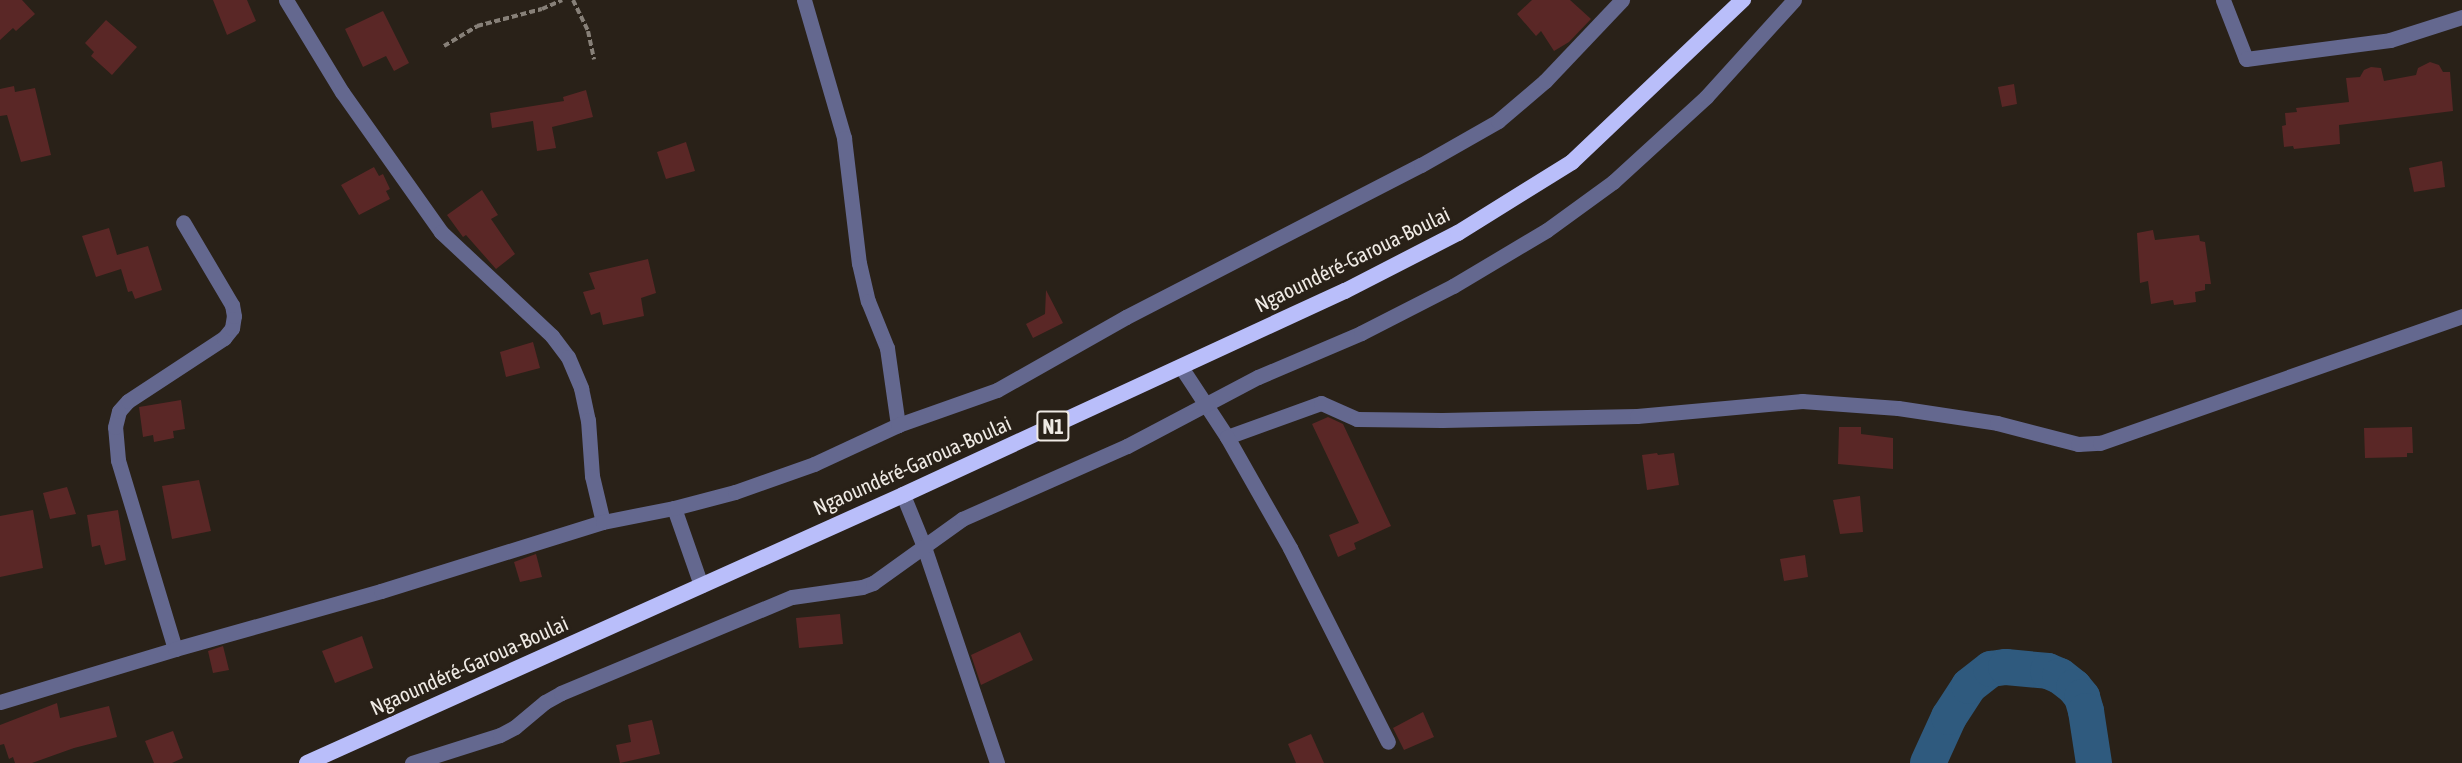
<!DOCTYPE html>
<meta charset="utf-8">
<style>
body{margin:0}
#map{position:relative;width:2462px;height:763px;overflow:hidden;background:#292118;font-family:"Asap Condensed",sans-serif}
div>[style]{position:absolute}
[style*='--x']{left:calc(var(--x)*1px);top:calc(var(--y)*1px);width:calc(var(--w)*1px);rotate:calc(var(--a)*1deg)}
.river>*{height:36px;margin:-18px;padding:0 18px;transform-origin:18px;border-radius:18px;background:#2f5a7e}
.building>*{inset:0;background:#5a2726}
.path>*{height:4px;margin-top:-2px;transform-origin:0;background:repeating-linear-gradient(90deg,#878078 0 6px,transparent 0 9px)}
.minor>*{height:15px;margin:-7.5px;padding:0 7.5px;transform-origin:7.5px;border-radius:7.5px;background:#64688f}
.trunk>*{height:16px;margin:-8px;padding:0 8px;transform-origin:8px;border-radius:8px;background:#b9befa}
span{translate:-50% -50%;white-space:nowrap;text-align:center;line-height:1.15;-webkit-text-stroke:6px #292118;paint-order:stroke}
.shield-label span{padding:2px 4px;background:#292118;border:2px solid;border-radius:4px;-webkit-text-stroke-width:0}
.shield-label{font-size:20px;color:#efeae4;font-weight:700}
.street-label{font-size:21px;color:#efeae4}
</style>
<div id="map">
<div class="river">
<i style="--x:1928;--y:763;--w:51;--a:-65.5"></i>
<i style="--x:1949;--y:717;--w:37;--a:-57"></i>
<i style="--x:1969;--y:686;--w:28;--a:-38"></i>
<i style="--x:1991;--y:669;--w:15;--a:-8"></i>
<i style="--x:2006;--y:667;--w:42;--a:5.4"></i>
<i style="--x:2048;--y:671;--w:13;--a:23"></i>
<i style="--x:2060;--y:676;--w:18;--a:38"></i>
<i style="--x:2074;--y:687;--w:13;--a:51"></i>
<i style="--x:2082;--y:697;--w:15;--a:74"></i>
<i style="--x:2086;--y:711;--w:53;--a:81.3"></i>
</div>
<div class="building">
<i style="clip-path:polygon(0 0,22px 0,35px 14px,16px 31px,13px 28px,0 40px)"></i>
<i style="clip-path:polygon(213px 0,247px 0,256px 21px,227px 35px)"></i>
<i style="clip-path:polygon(1532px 0,1570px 0,1591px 19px,1569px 42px,1554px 51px,1541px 31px,1536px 36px,1517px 14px)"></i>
<i style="clip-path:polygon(383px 11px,409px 63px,394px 71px,386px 56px,363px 67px,345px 29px)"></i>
<i style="clip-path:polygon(106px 20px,137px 47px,112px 75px,91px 56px,94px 52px,85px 43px)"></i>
<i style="clip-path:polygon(2430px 62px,2439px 65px,2443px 72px,2450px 72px,2453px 111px,2339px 125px,2340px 144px,2294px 149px,2293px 146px,2284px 147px,2282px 126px,2286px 125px,2285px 113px,2297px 112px,2296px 108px,2349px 102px,2346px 78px,2360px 77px,2364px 70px,2371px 67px,2381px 68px,2384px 81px,2416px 75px,2418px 68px)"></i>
<i style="clip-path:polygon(2014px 84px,2017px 104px,2002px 107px,1998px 87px)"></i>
<i style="clip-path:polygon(14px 86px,15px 92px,35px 88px,51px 155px,21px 162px,7px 115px,0 116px,0 89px)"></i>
<i style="clip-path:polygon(586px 90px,593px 117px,552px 127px,556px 148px,537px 151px,533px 121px,492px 128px,490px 113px,564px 101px,563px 97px)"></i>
<i style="clip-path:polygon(686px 142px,695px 171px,666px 179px,657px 152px)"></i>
<i style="clip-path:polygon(2442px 161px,2445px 187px,2414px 192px,2409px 168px)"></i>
<i style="clip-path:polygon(374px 167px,379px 176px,383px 174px,390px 189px,386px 191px,390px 199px,359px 215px,341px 185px)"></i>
<i style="clip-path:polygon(482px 190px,498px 215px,491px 219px,515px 254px,496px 269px,466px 235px,463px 237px,447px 215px)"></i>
<i style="clip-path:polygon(109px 228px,117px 255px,148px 246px,162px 290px,135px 299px,132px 291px,128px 292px,121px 269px,96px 277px,82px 236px)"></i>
<i style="clip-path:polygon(2153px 230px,2155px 240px,2199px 235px,2200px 241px,2205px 242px,2211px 284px,2205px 284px,2205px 290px,2195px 292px,2196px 302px,2174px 305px,2173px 300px,2151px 304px,2148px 281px,2140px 283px,2137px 233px)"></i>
<i style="clip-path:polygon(648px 259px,656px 293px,641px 298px,644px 316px,603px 325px,600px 312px,591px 315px,583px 292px,595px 289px,589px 273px)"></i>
<i style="clip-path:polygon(1046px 290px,1063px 323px,1033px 338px,1026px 324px,1045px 314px)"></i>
<i style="clip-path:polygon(533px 342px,540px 368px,506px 377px,500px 352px)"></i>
<i style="clip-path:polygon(181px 400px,185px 429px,173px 431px,174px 438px,154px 442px,153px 435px,143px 437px,139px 407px)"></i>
<i style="clip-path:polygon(1328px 417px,1343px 424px,1391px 526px,1354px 543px,1356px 549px,1338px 557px,1329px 535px,1359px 523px,1312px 424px)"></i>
<i style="clip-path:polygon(1839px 427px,1861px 427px,1861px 434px,1893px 438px,1893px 469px,1838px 464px)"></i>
<i style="clip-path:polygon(2412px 427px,2413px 453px,2407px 453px,2407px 457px,2365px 458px,2364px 428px)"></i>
<i style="clip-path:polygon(1657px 453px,1658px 455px,1674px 453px,1679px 485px,1647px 490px,1642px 455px)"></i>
<i style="clip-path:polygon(199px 480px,211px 531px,172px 539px,162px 486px)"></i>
<i style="clip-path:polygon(67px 487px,76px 514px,50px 519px,43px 493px)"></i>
<i style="clip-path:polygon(1860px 496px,1863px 532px,1840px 534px,1833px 500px)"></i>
<i style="clip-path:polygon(33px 510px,43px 568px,0 577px,0 516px)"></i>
<i style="clip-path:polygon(118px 510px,126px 560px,105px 565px,100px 545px,92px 547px,87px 515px)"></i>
<i style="clip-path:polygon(536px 554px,542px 577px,520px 582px,514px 562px)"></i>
<i style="clip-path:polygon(1805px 555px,1808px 577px,1784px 581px,1780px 559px)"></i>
<i style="clip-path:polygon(840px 614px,843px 644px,799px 648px,796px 618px)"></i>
<i style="clip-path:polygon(1020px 632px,1033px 660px,981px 685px,971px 655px)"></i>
<i style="clip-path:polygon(362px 636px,373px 668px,335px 683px,322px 651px)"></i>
<i style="clip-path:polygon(223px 646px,229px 670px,213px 673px,208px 651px)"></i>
<i style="clip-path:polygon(57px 703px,60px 718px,109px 706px,117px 737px,74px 748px,32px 763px,15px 763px,13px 757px,9px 759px,4px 744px,0 745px,0 725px)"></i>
<i style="clip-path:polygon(1423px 712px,1434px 737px,1404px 750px,1393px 728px)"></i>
<i style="clip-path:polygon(652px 720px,660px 754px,620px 763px,616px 745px,631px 742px,628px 725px)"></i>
<i style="clip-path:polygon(173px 731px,183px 758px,172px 763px,154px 763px,145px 741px)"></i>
<i style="clip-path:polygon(1311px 734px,1324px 763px,1296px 763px,1288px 744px)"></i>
</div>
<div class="path">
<i style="--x:573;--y:0;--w:34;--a:64"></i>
<i style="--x:588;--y:31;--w:29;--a:78"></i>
<i style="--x:444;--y:46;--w:39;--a:-31"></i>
<i style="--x:477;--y:26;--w:67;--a:-14.7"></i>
<i style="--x:542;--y:9;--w:22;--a:-24"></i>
</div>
<div class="minor">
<i style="--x:286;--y:0;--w:108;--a:58.7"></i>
<i style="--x:342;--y:92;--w:171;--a:54.7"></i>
<i style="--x:441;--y:232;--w:152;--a:43.1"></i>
<i style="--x:552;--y:336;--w:26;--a:53"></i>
<i style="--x:568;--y:357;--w:34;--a:67"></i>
<i style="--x:581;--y:388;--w:33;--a:78"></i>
<i style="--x:588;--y:420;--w:56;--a:85.9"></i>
<i style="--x:592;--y:476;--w:47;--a:76.6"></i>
<i style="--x:804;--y:0;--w:144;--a:73.8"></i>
<i style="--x:844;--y:138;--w:126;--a:83.2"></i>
<i style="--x:859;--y:263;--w:39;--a:77"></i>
<i style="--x:868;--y:301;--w:51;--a:68"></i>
<i style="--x:887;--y:348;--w:78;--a:81.9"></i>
<i style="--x:2223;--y:0;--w:63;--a:68.7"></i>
<i style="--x:2246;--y:59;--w:145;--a:-7.5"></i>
<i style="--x:2390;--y:40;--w:76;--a:-17.7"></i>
<i style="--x:1181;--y:367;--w:84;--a:56.7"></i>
<i style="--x:1227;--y:437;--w:100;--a:-19.9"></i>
<i style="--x:1321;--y:403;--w:39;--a:24"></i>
<i style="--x:1357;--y:419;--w:85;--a:0.7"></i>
<i style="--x:1442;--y:420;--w:195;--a:-1.2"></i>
<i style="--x:1637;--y:416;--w:166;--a:-5.2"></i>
<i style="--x:1802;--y:401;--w:96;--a:4.2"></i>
<i style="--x:1898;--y:408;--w:100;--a:8.6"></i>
<i style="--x:1997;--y:423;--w:84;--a:14.5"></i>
<i style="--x:2078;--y:444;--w:22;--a:-3"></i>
<i style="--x:2100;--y:443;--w:384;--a:-19.3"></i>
<i style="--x:1227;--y:437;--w:128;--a:60.4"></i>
<i style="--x:1290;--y:548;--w:217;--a:63.2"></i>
<i style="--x:903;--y:495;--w:53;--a:67.8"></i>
<i style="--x:923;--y:544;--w:231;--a:71.3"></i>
<i style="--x:674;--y:508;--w:82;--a:70.7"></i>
<i style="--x:175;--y:649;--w:197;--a:-106.8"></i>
<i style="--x:118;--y:460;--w:33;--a:-95"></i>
<i style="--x:115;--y:427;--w:16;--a:-76"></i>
<i style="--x:119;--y:411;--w:13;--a:-48"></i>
<i style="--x:128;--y:401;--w:115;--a:-33.3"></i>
<i style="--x:224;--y:338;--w:13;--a:-51"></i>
<i style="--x:232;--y:328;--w:12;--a:-81"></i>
<i style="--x:234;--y:316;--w:11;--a:-100"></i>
<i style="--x:232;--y:305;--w:96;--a:-120.6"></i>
<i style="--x:0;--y:702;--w:183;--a:-16.8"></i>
<i style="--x:175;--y:649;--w:214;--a:-15.7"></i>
<i style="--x:381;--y:591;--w:232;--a:-17.3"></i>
<i style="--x:603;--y:522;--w:72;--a:-11.2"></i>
<i style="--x:674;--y:508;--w:63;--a:-14.7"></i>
<i style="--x:735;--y:492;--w:84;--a:-19.5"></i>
<i style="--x:814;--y:464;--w:93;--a:-24.9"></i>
<i style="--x:898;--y:425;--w:105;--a:-19.5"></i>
<i style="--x:997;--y:390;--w:148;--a:-29.5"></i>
<i style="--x:1126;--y:317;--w:332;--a:-27.3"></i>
<i style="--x:1421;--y:165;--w:89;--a:-29.7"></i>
<i style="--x:1498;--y:121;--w:62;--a:-40.4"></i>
<i style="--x:1545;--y:81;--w:112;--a:-46.5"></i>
<i style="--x:412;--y:763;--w:92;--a:-17.7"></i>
<i style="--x:500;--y:735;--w:17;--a:-28"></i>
<i style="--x:515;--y:727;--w:39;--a:-40"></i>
<i style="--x:545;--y:702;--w:18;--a:-29"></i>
<i style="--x:561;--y:693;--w:250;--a:-22.6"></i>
<i style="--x:792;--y:597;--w:71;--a:-8.1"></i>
<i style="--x:862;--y:587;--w:12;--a:-20"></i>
<i style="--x:873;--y:583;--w:110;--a:-35.7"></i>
<i style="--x:962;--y:519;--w:180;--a:-23.9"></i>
<i style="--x:1127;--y:446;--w:148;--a:-27.8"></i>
<i style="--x:1258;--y:377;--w:112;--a:-23.1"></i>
<i style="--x:1361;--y:333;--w:103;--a:-27.1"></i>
<i style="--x:1453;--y:286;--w:109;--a:-30.8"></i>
<i style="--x:1547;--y:230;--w:82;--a:-36"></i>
<i style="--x:1613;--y:182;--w:126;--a:-42.4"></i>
<i style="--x:1706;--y:97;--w:131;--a:-47.8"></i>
</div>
<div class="trunk">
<i style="--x:307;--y:763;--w:653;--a:-24.21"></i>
<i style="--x:903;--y:495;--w:487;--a:-24.8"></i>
<i style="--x:1345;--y:291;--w:127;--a:-27.2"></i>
<i style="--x:1458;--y:233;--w:134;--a:-31.9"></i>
<i style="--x:1572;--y:162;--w:236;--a:-43.5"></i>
</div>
<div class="shield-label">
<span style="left:1053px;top:426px">N1</span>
</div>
<div class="street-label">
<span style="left:1352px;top:259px;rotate:-26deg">Ngaoundéré-Garoua-Boulai</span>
<span style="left:912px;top:465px;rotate:-24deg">Ngaoundéré-Garoua-Boulai</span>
<span style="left:469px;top:665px;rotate:-24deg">Ngaoundéré-Garoua-Boulai</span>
</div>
</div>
